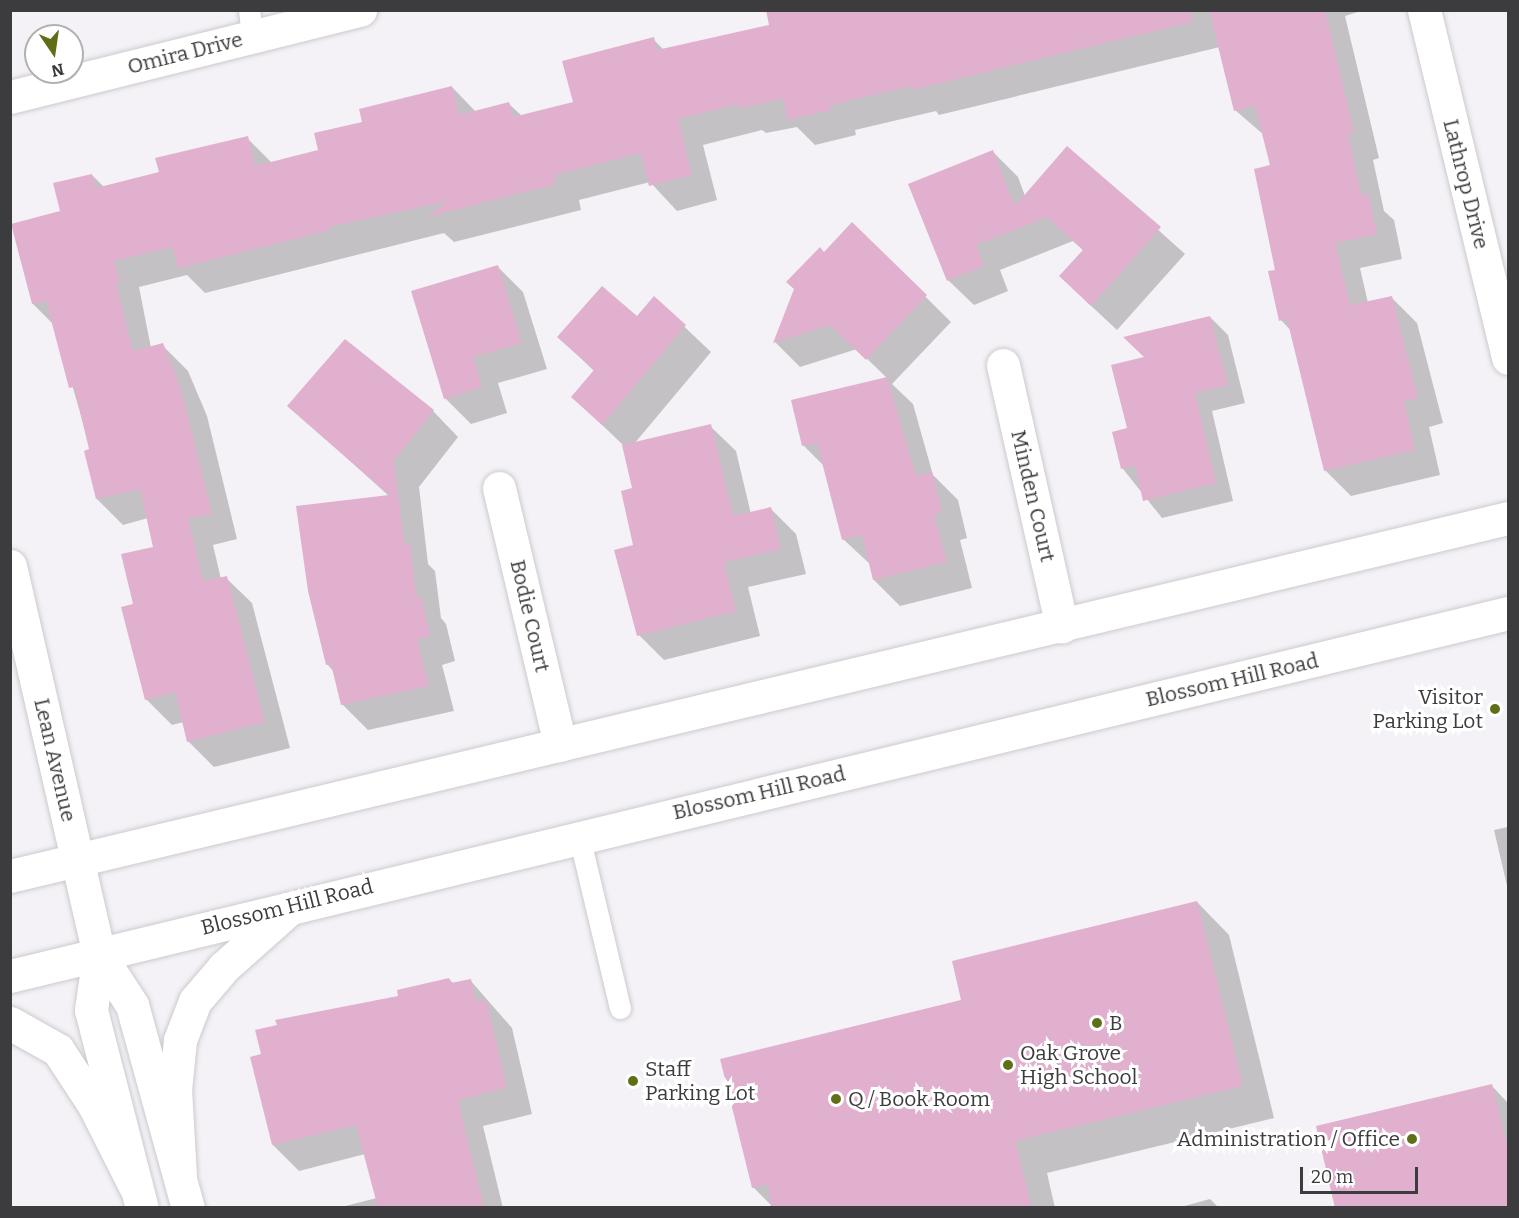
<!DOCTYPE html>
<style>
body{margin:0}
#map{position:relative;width:1519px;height:1218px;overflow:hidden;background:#f4f2f6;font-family:Bitter,serif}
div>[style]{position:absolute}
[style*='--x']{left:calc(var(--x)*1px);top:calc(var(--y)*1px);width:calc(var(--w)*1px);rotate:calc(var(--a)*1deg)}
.shadow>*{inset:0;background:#0003}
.building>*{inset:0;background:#e0b0ce}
.roads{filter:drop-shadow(0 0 2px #cccace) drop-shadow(0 0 2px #cccace)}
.service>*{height:21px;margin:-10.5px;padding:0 10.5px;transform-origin:10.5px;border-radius:10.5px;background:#fff}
.minor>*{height:33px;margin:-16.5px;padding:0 16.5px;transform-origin:16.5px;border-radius:16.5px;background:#fff}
.tertiary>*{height:33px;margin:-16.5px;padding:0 16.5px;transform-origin:16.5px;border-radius:16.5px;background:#fff}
.secondary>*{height:33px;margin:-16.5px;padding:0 16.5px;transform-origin:16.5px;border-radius:16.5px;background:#fff}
.dots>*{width:16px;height:16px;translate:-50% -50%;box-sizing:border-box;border:3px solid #fff;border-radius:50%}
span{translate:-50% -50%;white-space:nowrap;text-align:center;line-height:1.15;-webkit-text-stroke:6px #fff;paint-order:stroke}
.street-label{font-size:21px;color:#3c3b3d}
.poi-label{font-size:21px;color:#3c3b3d}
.right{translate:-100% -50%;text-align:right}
.left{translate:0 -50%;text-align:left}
.frame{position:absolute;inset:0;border:12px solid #3c3b3d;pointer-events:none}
.north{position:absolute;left:24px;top:24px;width:60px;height:60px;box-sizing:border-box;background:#fff;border:2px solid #b1b1b1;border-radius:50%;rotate:167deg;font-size:16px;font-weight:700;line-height:24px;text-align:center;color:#3c3b3d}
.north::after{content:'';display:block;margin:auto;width:21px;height:27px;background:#616e18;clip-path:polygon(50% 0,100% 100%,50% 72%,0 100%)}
.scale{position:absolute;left:1300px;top:1167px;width:118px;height:27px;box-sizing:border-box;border:3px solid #3c3b3d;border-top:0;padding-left:8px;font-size:18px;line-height:21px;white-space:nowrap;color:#3c3b3d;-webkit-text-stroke:4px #fff;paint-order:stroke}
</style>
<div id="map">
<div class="shadow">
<i style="clip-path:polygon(771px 10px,1364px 10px,1345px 16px,1379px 158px,1373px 160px,1384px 211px,1394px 220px,1402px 259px,1360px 268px,1368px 303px,1391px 297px,1417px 323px,1443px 423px,1429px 427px,1440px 475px,1351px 496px,1325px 470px,1292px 332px,1281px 320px,1272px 166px,1264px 135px,1235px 110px,1220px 47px,939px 115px,936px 111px,855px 130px,856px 135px,815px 145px,797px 127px,766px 133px,762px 130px,703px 145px,717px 200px,677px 211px,650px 182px,579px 200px,581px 210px,454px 242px,444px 233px,205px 293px,187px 275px,139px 287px,151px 348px,162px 345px,188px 371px,207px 416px,237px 539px,213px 545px,221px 579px,226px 578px,252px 603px,290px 748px,214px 767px,188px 741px,184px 722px,172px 725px,146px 699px,135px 605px,155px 548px,148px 518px,123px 525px,97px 499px,91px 450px,55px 326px,33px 304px,62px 213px,92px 175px,104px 187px,161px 173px,247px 138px,272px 163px,319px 151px,363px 123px,452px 87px,476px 112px,509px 104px,522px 116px,574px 103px,653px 39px,664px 50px,771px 26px)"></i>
<i style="clip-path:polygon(1067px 148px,1185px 254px,1117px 330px,1086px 301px,1084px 251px,1073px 241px,1000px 270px,1008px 291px,974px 305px,948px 280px,993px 152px,1018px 177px,1025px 196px)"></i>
<i style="clip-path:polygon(852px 224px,951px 322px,892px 384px,913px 404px,933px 475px,958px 500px,967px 538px,960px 540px,972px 588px,900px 606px,874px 580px,871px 565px,843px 539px,824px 466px,804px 446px,793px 401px,887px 378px,857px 349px,800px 367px,775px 342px,824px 254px)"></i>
<i style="clip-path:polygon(497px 266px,523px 292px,547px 369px,498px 383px,507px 413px,471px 424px,445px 398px)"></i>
<i style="clip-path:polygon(654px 298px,711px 352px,634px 444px,710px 426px,736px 451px,751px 514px,771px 509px,796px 534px,806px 574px,748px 587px,760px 636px,664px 660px,639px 635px,634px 489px,623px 445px,573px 397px,595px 372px,559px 337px,637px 318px)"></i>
<i style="clip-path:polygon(1210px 317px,1228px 335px,1245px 403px,1212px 411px,1233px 501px,1162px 518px,1123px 469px,1129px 430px,1147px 358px)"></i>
<i style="clip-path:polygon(289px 406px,433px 411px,458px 437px,419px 487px,428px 564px,435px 571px,441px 618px,446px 624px,455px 661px,442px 665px,454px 711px,368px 730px,342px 704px,334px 672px,327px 664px,389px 496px)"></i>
<i style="clip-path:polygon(1508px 827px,1508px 890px,1494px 830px)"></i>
<i style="clip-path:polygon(1197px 902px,1229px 935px,1274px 1118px,1047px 1173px,1055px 1208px,774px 1208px,753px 1187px,963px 1001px)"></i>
<i style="clip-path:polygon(449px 979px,454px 984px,470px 980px,512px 1028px,532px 1114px,483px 1126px,503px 1208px,337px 1208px,377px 1198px,365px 1154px,299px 1171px,273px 1145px,263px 1055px,279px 1026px,277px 1021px,400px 997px)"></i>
<i style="clip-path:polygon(1491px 1085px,1508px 1103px,1508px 1208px)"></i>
<i style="clip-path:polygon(1210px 1199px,1219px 1208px,1177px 1208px)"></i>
</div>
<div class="building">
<i style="clip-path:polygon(766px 10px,1190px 10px,1192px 22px,912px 90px,911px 86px,830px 105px,831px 110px,788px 120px,783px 99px,739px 108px,738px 104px,678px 119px,692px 175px,649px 186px,641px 153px,554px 175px,556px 184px,427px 217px,448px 201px,329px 227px,331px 230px,178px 268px,172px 247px,114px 261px,120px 282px,116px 283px,133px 351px,163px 343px,181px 389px,212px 514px,188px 519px,203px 581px,227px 576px,265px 722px,187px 742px,175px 692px,145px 700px,121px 607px,133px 604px,121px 554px,153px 547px,140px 489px,96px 499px,84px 451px,89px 449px,74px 387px,69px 388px,46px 301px,32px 304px,11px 224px,60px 211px,53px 183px,92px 174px,96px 188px,159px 172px,155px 158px,248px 136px,255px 166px,318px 150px,314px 133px,362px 122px,359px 109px,452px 86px,459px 115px,509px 102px,513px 117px,573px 102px,562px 61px,654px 37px,657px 50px,769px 25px)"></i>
<i style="clip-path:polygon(1209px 10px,1325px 10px,1354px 132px,1348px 134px,1361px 195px,1368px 193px,1377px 234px,1335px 243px,1350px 305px,1392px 296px,1418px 398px,1404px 401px,1415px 450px,1324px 471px,1287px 319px,1279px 321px,1268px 271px,1275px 270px,1254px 169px,1270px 165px,1255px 106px,1234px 111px)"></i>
<i style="clip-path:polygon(1067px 146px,1161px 227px,1117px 277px,1091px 306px,1059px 276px,1083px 250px,1047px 217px,976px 245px,984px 266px,947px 281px,908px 184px,993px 150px,1015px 206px)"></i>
<i style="clip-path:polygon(852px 222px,927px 295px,866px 360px,830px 325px,773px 343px,794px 289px,786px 282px,820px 247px,824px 252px)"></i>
<i style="clip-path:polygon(498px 265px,522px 343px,473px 357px,482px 387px,444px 399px,411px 291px)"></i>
<i style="clip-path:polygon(602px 286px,637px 316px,654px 296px,686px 325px,602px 425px,571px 397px,594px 370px,557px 337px)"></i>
<i style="clip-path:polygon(1210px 316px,1228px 385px,1195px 393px,1216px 483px,1143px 501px,1135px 466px,1121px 469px,1112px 432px,1127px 428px,1111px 365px,1144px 357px,1123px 337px)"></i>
<i style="clip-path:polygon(345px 339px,434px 410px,394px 460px,404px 544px,410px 543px,416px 597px,421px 596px,430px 636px,417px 639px,429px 686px,341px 705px,331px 664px,326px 665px,308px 591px,296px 506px,389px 495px,287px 406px)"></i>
<i style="clip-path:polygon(887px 377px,916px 476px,932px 472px,942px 512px,934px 515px,947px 562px,873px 580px,862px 535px,842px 540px,817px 443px,802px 446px,791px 400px)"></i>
<i style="clip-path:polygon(711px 424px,733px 516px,771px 507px,781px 549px,724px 562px,736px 611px,637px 636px,614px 550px,633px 545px,621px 491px,632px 488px,622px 445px)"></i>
<i style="clip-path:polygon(1197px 901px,1243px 1086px,1015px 1141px,1032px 1208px,771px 1208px,768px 1184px,752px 1188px,720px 1059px,961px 1000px,952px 961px)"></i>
<i style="clip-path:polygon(449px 978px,451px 983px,471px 979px,476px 1002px,486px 1000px,507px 1088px,458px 1100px,484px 1208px,378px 1208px,356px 1125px,272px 1145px,250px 1057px,261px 1054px,255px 1030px,277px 1025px,275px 1020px,398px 996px,397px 990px)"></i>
<i style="clip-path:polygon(1492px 1084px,1509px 1152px,1509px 1208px,1335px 1208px,1316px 1126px)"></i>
</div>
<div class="roads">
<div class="service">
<i style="--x:249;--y:10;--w:26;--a:83"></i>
<i style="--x:579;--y:836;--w:177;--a:76.6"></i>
</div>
<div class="minor">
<i style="--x:1424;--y:10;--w:358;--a:76.4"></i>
<i style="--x:10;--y:97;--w:361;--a:-14"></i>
<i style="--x:1003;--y:365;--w:268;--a:77.3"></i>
<i style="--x:499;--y:488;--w:264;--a:76.6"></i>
</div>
<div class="tertiary">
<i style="--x:10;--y:566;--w:398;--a:77.1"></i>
<i style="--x:99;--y:954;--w:57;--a:98.1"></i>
<i style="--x:91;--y:1010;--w:204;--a:75.6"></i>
<i style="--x:99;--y:954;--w:61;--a:57.1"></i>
<i style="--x:132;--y:1005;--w:211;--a:74.6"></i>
</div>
<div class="secondary">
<i style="--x:10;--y:876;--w:1540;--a:-13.44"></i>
<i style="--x:10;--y:976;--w:1541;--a:-13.62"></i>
<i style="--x:10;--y:1023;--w:55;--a:29.4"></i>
<i style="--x:58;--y:1050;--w:66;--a:56.8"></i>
<i style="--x:94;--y:1105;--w:91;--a:63.2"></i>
<i style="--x:180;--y:1176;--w:86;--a:-93.3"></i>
<i style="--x:175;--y:1090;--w:50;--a:-84.3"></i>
<i style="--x:180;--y:1040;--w:42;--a:-69"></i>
<i style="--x:195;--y:1001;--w:45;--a:-49.5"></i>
<i style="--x:224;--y:967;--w:87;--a:-41.7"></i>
</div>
</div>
<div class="dots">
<i style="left:1495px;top:709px;background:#616e18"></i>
<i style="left:1097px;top:1023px;background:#616e18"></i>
<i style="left:1008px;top:1065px;background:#616e18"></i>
<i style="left:633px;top:1081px;background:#616e18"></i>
<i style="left:836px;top:1099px;background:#616e18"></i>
<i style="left:1412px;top:1139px;background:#616e18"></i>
</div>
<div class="street-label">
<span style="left:185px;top:53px;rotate:-14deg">Omira Drive</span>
<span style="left:1466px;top:184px;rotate:76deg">Lathrop Drive</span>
<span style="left:1033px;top:496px;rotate:77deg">Minden Court</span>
<span style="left:530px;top:616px;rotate:77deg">Bodie Court</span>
<span style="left:1232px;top:680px;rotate:-13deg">Blossom Hill Road</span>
<span style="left:55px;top:760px;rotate:77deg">Lean Avenue</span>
<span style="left:759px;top:793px;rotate:-13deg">Blossom Hill Road</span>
<span style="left:287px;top:907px;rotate:-14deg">Blossom Hill Road</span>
</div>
<div class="poi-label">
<span class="right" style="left:1483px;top:709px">Visitor<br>Parking Lot</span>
<span class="left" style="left:1109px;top:1023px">B</span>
<span class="left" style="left:1020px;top:1065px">Oak Grove<br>High School</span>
<span class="left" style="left:645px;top:1081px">Staff<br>Parking Lot</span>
<span class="left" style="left:848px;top:1099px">Q / Book Room</span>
<span class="right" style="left:1400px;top:1139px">Administration / Office</span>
</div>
<div class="frame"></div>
<div class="north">N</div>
<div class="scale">20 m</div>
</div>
